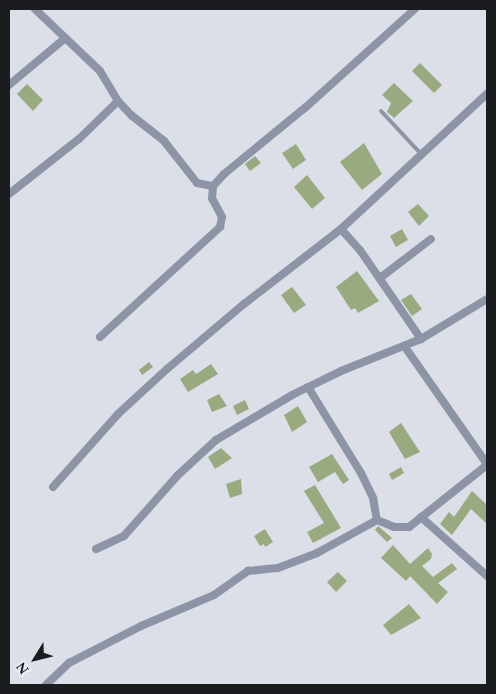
<!DOCTYPE html>
<style>
body{margin:0}
#map{position:relative;width:496px;height:694px;overflow:hidden;background:#dcdfe7;font-family:Spectral,serif}
div>[style]{position:absolute}
[style*='--x']{left:calc(var(--x)*1px);top:calc(var(--y)*1px);width:calc(var(--w)*1px);rotate:calc(var(--a)*1deg)}
.building>*{inset:0;background:#99aa81}
.lane>*{height:4px;margin:-2px;padding:0 2px;transform-origin:2px;border-radius:2px;background:#8c94a6}
.street>*{height:8px;margin:-4px;padding:0 4px;transform-origin:4px;border-radius:4px;background:#8c94a6}
span{translate:-50% -50%;white-space:nowrap;text-align:center;line-height:1.15;-webkit-text-stroke:5px #e9ecf4;paint-order:stroke}
.frame{position:absolute;inset:0;border:10px solid #1b1c1f;pointer-events:none}
.north{position:absolute;left:10px;top:634px;width:50px;height:50px;-webkit-text-stroke:4px #e9ecf4;paint-order:stroke;rotate:234deg;font-size:14px;font-weight:700;line-height:20px;text-align:center;color:#1b1c1f}
.north::after{content:'';display:block;margin:auto;width:18px;height:22px;background:#1b1c1f;clip-path:polygon(50% 0,100% 100%,50% 72%,0 100%)}
</style>
<div id="map">
<div class="building">
<i style="clip-path:polygon(420px 63px,442px 85px,434px 93px,412px 71px)"></i>
<i style="clip-path:polygon(394px 83px,413px 101px,394px 118px,387px 112px,391px 103px,382px 95px)"></i>
<i style="clip-path:polygon(27px 84px,43px 100px,33px 111px,17px 94px)"></i>
<i style="clip-path:polygon(364px 143px,382px 174px,362px 190px,340px 162px)"></i>
<i style="clip-path:polygon(296px 144px,306px 160px,293px 169px,282px 153px)"></i>
<i style="clip-path:polygon(255px 156px,261px 163px,250px 171px,245px 164px)"></i>
<i style="clip-path:polygon(307px 175px,325px 198px,312px 209px,294px 187px)"></i>
<i style="clip-path:polygon(418px 204px,429px 216px,419px 226px,408px 212px)"></i>
<i style="clip-path:polygon(402px 229px,408px 240px,396px 247px,390px 236px)"></i>
<i style="clip-path:polygon(357px 271px,379px 301px,358px 313px,355px 308px,351px 310px,336px 287px)"></i>
<i style="clip-path:polygon(292px 287px,306px 305px,294px 313px,281px 295px)"></i>
<i style="clip-path:polygon(411px 294px,422px 309px,412px 316px,401px 300px)"></i>
<i style="clip-path:polygon(149px 362px,153px 367px,142px 375px,139px 370px)"></i>
<i style="clip-path:polygon(211px 364px,218px 374px,188px 392px,180px 379px,193px 370px,196px 374px)"></i>
<i style="clip-path:polygon(219px 394px,227px 406px,212px 412px,207px 400px)"></i>
<i style="clip-path:polygon(245px 400px,249px 409px,237px 415px,233px 406px)"></i>
<i style="clip-path:polygon(298px 406px,307px 422px,292px 432px,284px 415px)"></i>
<i style="clip-path:polygon(401px 423px,420px 452px,405px 459px,389px 432px)"></i>
<i style="clip-path:polygon(221px 448px,232px 458px,215px 469px,208px 457px)"></i>
<i style="clip-path:polygon(332px 454px,349px 480px,343px 484px,335px 472px,318px 482px,309px 467px)"></i>
<i style="clip-path:polygon(401px 467px,404px 473px,392px 480px,389px 474px)"></i>
<i style="clip-path:polygon(241px 479px,242px 494px,230px 498px,226px 484px)"></i>
<i style="clip-path:polygon(315px 485px,341px 528px,313px 543px,307px 532px,324px 523px,304px 491px)"></i>
<i style="clip-path:polygon(472px 491px,487px 505px,487px 524px,471px 509px,452px 535px,440px 524px,449px 512px,454px 517px)"></i>
<i style="clip-path:polygon(378px 526px,392px 538px,387px 542px,375px 530px)"></i>
<i style="clip-path:polygon(265px 529px,273px 542px,265px 547px,264px 544px,260px 546px,254px 536px)"></i>
<i style="clip-path:polygon(393px 545px,410px 564px,428px 548px,432px 554px,431px 559px,422px 566px,433px 577px,452px 563px,457px 569px,438px 583px,448px 592px,437px 604px,410px 576px,406px 581px,381px 558px)"></i>
<i style="clip-path:polygon(338px 572px,347px 581px,336px 592px,327px 582px)"></i>
<i style="clip-path:polygon(409px 604px,421px 618px,391px 635px,383px 625px)"></i>
</div>
<div class="lane">
<i style="--x:381;--y:111;--w:60;--a:47"></i>
</div>
<div class="street">
<i style="--x:9;--y:85;--w:72;--a:-39.9"></i>
<i style="--x:118;--y:101;--w:19;--a:47"></i>
<i style="--x:131;--y:115;--w:42;--a:38.2"></i>
<i style="--x:164;--y:141;--w:53;--a:51.8"></i>
<i style="--x:197;--y:183;--w:16;--a:11"></i>
<i style="--x:9;--y:194;--w:89;--a:-38.2"></i>
<i style="--x:79;--y:139;--w:54;--a:-44.3"></i>
<i style="--x:118;--y:101;--w:35;--a:-121"></i>
<i style="--x:100;--y:71;--w:90;--a:-136.4"></i>
<i style="--x:341;--y:229;--w:199;--a:-42.8"></i>
<i style="--x:380;--y:278;--w:64;--a:-37.4"></i>
<i style="--x:100;--y:337;--w:163;--a:-42.5"></i>
<i style="--x:220;--y:227;--w:10;--a:-79"></i>
<i style="--x:222;--y:217;--w:21;--a:-118"></i>
<i style="--x:212;--y:198;--w:12;--a:-85"></i>
<i style="--x:213;--y:186;--w:16;--a:-47"></i>
<i style="--x:224;--y:174;--w:106;--a:-39.3"></i>
<i style="--x:306;--y:107;--w:147;--a:-42"></i>
<i style="--x:405;--y:347;--w:143;--a:55"></i>
<i style="--x:308;--y:387;--w:101;--a:58.4"></i>
<i style="--x:361;--y:473;--w:28;--a:64"></i>
<i style="--x:373;--y:498;--w:22;--a:80"></i>
<i style="--x:53;--y:487;--w:98;--a:-48.3"></i>
<i style="--x:118;--y:414;--w:67;--a:-42.6"></i>
<i style="--x:167;--y:369;--w:101;--a:-40.2"></i>
<i style="--x:244;--y:304;--w:123;--a:-37.7"></i>
<i style="--x:341;--y:229;--w:28;--a:48"></i>
<i style="--x:360;--y:250;--w:108;--a:55.6"></i>
<i style="--x:421;--y:339;--w:77;--a:-31.2"></i>
<i style="--x:421;--y:517;--w:89;--a:41.8"></i>
<i style="--x:96;--y:549;--w:31;--a:-25"></i>
<i style="--x:124;--y:536;--w:80;--a:-48.5"></i>
<i style="--x:177;--y:476;--w:53;--a:-42.7"></i>
<i style="--x:216;--y:440;--w:88;--a:-30.6"></i>
<i style="--x:292;--y:395;--w:55;--a:-26.1"></i>
<i style="--x:341;--y:371;--w:86;--a:-21.8"></i>
<i style="--x:46;--y:685;--w:32;--a:-44"></i>
<i style="--x:69;--y:663;--w:81;--a:-27.2"></i>
<i style="--x:141;--y:626;--w:79;--a:-23"></i>
<i style="--x:214;--y:595;--w:42;--a:-35.2"></i>
<i style="--x:248;--y:571;--w:30;--a:-6"></i>
<i style="--x:278;--y:568;--w:42;--a:-21"></i>
<i style="--x:317;--y:553;--w:68;--a:-28.8"></i>
<i style="--x:377;--y:520;--w:18;--a:22"></i>
<i style="--x:394;--y:527;--w:15;--a:0"></i>
<i style="--x:409;--y:527;--w:100;--a:-38.5"></i>
</div>
<div class="frame"></div>
<div class="north">N</div>
</div>
